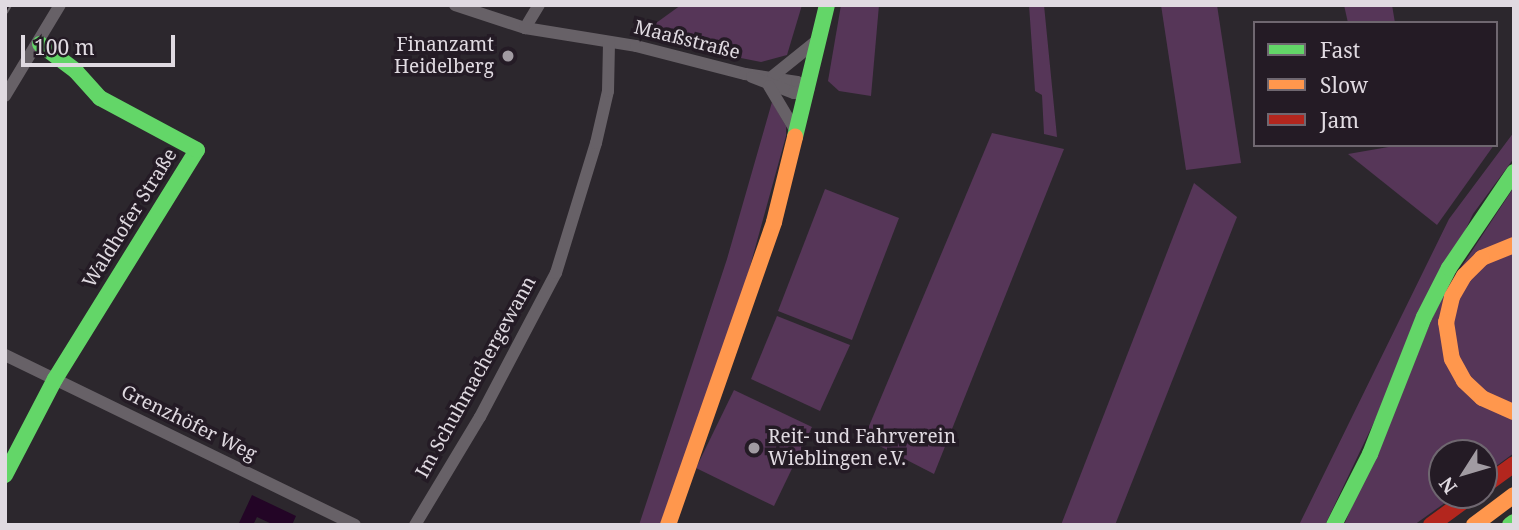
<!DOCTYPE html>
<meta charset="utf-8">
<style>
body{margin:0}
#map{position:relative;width:1519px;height:530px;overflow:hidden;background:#2c272d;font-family:"Noto Serif",serif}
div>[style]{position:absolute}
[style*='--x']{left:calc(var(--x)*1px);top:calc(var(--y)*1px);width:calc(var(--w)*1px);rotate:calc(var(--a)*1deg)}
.green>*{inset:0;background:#563658}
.water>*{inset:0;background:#230526}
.street>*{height:12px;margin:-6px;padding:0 6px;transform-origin:6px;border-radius:6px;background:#676167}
.fast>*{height:16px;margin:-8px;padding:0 8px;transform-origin:8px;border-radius:8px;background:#63d668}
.slow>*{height:16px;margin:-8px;padding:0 8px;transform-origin:8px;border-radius:8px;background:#ff974d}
.jam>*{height:16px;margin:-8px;padding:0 8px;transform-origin:8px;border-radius:8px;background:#b3261e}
.rail>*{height:6px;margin-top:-3px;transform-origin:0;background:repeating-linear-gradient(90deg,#241b25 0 10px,#686368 0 20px);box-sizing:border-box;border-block:2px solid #686368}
.dots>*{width:19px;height:19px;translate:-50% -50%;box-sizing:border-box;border:4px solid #241b25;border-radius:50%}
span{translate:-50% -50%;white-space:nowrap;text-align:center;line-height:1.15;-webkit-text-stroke:7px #241b25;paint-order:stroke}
.street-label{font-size:19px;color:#e0dae1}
.poi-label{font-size:19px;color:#e0dae1}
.right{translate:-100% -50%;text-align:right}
.left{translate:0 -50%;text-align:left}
.frame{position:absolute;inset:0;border:7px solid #e0dae1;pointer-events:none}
.legend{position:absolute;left:1253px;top:21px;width:245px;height:126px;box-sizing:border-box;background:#241b25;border:2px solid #6f6770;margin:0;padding:9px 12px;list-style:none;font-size:21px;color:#e0dae1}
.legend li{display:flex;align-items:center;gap:14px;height:35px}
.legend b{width:35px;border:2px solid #6f6770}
.north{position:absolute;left:1428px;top:439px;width:70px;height:70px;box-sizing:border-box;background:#241b25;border:2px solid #6f6770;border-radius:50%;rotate:233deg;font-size:19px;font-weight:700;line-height:28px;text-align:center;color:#e0dae1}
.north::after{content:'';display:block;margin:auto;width:24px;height:32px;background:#a19ba2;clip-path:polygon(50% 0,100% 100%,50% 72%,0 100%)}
.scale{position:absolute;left:21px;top:35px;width:154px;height:32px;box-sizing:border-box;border:4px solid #e0dae1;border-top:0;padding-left:9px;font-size:21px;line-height:24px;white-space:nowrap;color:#e0dae1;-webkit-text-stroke:5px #241b25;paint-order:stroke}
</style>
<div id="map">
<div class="green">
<i style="clip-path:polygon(681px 5px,802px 5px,787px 55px,761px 62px,645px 39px,645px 31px)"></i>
<i style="clip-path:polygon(841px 5px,879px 5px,871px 96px,839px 91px,828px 81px)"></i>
<i style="clip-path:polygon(1029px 5px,1044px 5px,1057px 137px,1044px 134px,1042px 95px,1035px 91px)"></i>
<i style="clip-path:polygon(1161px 5px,1217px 5px,1241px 163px,1186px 170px)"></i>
<i style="clip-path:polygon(1344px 5px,1392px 5px,1395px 23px,1348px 23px)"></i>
<i style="clip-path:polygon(772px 102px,786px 126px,786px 136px,743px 292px,660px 525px,639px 525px,727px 259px)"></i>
<i style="clip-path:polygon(1514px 132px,1514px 158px,1473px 214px,1325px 525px,1299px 525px,1449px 219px)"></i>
<i style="clip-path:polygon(992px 133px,1064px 149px,934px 474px,864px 438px)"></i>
<i style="clip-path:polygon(1400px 145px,1494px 145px,1437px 225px,1348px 154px)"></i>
<i style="clip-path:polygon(1194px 183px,1237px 217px,1115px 525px,1061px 525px)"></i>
<i style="clip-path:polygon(1514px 187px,1514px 453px,1484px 475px,1484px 453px,1442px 453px,1442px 495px,1456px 495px,1414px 525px,1344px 525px,1441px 298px)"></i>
<i style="clip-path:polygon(825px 189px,899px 218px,852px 340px,778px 311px)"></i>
<i style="clip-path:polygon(777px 316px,850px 345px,820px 411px,751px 379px)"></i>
<i style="clip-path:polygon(734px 390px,812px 427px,774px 506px,696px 468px)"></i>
</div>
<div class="water">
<i style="clip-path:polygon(252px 495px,296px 516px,292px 525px,274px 525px,257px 517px,253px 525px,239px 523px)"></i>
</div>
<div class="street">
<i style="--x:455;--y:5;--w:74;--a:18.2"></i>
<i style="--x:525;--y:28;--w:112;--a:9.2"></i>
<i style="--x:636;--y:46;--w:113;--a:14.4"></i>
<i style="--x:745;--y:74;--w:53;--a:8.7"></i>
<i style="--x:797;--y:82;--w:13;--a:32"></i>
<i style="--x:525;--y:28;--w:27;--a:-59"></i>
<i style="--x:773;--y:76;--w:59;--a:-38.8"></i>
<i style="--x:752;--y:77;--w:45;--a:20.9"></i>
<i style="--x:794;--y:93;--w:15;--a:-16"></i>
<i style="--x:769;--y:86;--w:55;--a:59.2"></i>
<i style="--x:5;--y:96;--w:106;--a:-58.9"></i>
<i style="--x:5;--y:355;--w:389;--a:25.9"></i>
<i style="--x:415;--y:525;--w:126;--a:-59"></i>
<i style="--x:480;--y:417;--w:163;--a:-62.2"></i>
<i style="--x:556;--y:273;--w:136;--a:-72.9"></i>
<i style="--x:596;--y:143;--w:53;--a:-77"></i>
<i style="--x:608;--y:91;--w:49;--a:-88.8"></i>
</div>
<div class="fast">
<i style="--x:795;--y:137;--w:136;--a:-76.4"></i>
<i style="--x:5;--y:475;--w:108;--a:-62.5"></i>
<i style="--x:55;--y:379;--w:269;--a:-58.2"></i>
<i style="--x:197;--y:150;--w:110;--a:-151.8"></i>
<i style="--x:100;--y:98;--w:36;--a:-132"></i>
<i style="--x:76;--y:71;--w:45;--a:-143.1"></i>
<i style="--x:1334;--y:525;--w:80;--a:-63.1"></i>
<i style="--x:1370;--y:454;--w:147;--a:-68.5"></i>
<i style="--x:1424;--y:317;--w:55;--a:-63"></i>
<i style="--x:1449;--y:268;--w:116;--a:-55.9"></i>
<i style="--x:1510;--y:525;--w:5;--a:-37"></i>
</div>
<div class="slow">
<i style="--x:1514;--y:245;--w:35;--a:158"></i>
<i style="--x:1482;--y:258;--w:25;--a:135"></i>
<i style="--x:1464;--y:276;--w:24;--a:120"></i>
<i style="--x:1452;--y:297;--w:26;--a:103"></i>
<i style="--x:1446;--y:322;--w:37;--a:81"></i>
<i style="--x:1452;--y:359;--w:25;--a:61"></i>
<i style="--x:1464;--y:381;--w:25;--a:43"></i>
<i style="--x:1482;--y:398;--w:35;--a:24"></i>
<i style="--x:668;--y:525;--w:321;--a:-70.7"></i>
<i style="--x:774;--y:222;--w:88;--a:-76.1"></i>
<i style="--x:1474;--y:525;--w:50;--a:-36.9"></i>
</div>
<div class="jam">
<i style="--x:1484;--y:486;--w:37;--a:-36"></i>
<i style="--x:1431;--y:525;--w:51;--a:-36.2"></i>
</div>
<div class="rail">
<i style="--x:5;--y:12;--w:8;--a:-60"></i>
</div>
<div class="dots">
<i style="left:508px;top:56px;background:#a19ba2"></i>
<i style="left:754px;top:448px;background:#a19ba2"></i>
</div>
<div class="street-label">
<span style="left:687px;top:40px;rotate:14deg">Maaßstraße</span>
<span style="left:130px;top:218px;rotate:-58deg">Waldhofer Straße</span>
<span style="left:476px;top:377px;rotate:-61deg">Im Schuhmachergewann</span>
<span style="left:189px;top:423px;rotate:26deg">Grenzhöfer Weg</span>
</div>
<div class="poi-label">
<span class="right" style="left:494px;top:56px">Finanzamt<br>Heidelberg</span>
<span class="left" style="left:768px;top:448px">Reit- und Fahrverein<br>Wieblingen e.V.</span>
</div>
<div class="frame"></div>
<ul class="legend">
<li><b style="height:9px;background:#63d668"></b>Fast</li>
<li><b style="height:9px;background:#ff974d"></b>Slow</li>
<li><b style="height:9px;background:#b3261e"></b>Jam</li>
</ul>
<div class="north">N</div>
<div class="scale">100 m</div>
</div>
